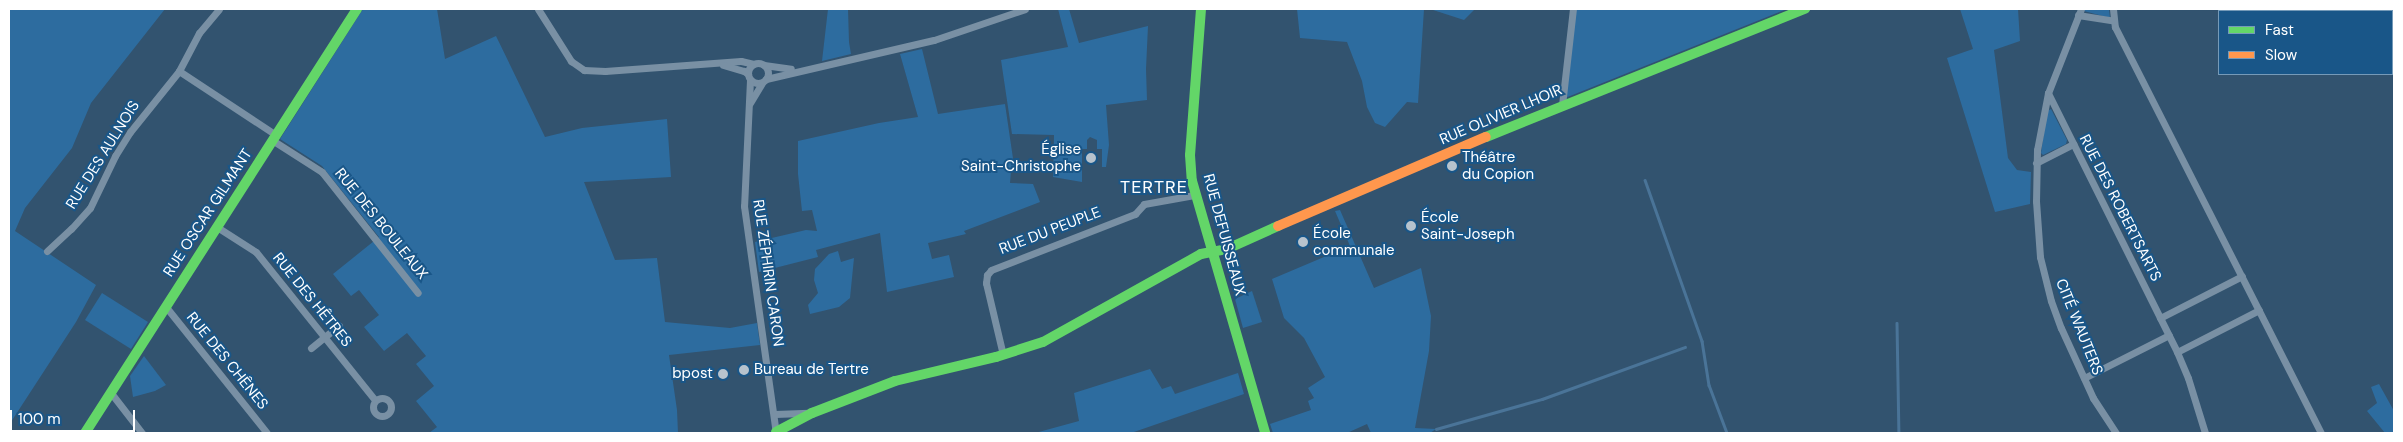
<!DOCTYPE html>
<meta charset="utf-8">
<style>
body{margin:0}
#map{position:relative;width:2403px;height:442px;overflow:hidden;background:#32536f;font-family:"DM Sans",sans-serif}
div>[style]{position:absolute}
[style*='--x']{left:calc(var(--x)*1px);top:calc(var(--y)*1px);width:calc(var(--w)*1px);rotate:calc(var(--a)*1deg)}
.green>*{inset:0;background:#2d6c9f}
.stream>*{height:2.5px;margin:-1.25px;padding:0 1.25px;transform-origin:1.25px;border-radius:1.25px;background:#4a7498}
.street>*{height:7px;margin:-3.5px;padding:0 3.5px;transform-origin:3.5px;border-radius:3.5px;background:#7990a4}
.street>.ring{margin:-3.5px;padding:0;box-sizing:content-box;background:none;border:7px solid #7990a4;border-radius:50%}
.fast>*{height:10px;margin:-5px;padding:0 5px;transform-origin:5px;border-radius:5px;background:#63d668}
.slow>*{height:10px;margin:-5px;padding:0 5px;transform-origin:5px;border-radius:5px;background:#ff974d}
.dots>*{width:14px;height:14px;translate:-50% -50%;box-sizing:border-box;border:2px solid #195688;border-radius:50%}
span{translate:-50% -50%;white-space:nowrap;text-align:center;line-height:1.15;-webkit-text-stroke:4px #195688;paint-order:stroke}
.street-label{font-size:15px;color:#fff}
.poi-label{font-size:15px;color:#fff}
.right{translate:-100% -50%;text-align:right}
.left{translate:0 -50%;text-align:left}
.quarter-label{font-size:18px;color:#fff;letter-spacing:1px}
.frame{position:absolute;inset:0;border:10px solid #fff;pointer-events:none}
.legend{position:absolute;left:2218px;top:10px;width:175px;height:65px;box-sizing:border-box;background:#195688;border:1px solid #759ab8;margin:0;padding:6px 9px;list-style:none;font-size:15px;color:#fff}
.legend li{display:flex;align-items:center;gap:10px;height:25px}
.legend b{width:25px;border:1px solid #759ab8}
.scale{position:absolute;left:10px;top:410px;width:125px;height:22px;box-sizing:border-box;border:2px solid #fff;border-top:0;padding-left:6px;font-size:15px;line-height:18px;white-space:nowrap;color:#fff;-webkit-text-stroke:4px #195688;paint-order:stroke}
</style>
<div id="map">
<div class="green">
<i style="clip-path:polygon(9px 9px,165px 9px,91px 103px,72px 148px,25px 208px,15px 231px,96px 285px,76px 322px,9px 425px)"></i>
<i style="clip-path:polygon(363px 9px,437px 9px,445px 59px,496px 36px,545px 137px,582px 128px,667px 119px,671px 177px,584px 182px,615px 260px,657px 258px,665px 322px,730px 328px,757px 323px,760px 345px,669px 355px,677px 410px,678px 433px,429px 433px,437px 427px,416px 401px,434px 386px,416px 364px,426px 356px,407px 333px,384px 351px,364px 327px,379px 315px,359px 290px,351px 296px,333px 274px,379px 237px,322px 166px,280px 139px)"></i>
<i style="clip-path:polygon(828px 9px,848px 9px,849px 42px,851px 54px,822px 61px)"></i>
<i style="clip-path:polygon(1058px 9px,1069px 9px,1079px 43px,1148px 26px,1146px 69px,1147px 100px,1106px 105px,1109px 145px,1106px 167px,1102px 167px,1102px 149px,1097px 149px,1097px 140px,1090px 137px,1087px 140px,1087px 149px,1082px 149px,1082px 182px,1053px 177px,1054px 135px,1012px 134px,1001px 60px,1068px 47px)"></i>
<i style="clip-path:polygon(1297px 9px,1424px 9px,1418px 103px,1407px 102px,1385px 127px,1375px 123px,1367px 107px,1362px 81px,1347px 42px,1300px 38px)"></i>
<i style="clip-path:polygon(1430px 9px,1475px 9px,1464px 20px)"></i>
<i style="clip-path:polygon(1576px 9px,1787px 9px,1565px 98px)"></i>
<i style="clip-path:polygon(1960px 9px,2018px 9px,2020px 41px,1994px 50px,2008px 158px,2017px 170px,2031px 172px,2030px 204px,1995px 212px,1947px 58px,1973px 49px)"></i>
<i style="clip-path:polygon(2085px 9px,2109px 9px,2110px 18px,2084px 11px)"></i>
<i style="clip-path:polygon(922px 49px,938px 114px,1005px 104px,1015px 172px,1011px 171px,1010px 183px,1033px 184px,1040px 202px,964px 231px,966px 234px,928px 243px,932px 259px,949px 255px,954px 277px,887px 292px,880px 233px,816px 250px,818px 257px,759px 272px,755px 242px,806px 230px,817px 231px,812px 210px,802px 211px,798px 174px,798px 141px,879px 123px,918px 117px,900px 54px)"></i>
<i style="clip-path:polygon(2051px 109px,2067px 140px,2066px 144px,2043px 155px,2041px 153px,2047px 111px)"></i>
<i style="clip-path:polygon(1340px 210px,1374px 288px,1421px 268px,1431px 316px,1429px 351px,1415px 428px,1436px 429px,1430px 433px,1371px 433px,1367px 424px,1347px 433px,1273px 433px,1270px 424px,1311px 410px,1308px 401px,1314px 398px,1308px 388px,1325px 377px,1304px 338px,1284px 318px,1272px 279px,1350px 246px,1335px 211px)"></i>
<i style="clip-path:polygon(838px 251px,841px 262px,854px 258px,850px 298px,839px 307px,810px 314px,808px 305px,818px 293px,814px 280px,815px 269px,829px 254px)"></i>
<i style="clip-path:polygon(1252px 291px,1262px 322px,1243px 328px,1235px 299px)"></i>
<i style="clip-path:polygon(102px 293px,148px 322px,131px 349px,85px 320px)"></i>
<i style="clip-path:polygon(144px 356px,166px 385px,155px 391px,133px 397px,130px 376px)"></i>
<i style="clip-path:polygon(1150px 369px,1162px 389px,1171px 386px,1175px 394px,1238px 373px,1244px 394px,1131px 433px,1035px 433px,1079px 421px,1074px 393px)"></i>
<i style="clip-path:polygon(2379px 384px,2394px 411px,2394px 433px,2385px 433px,2367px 411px,2377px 403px,2371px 387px)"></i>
</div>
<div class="stream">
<i style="--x:1645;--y:180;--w:171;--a:70.5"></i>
<i style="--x:1702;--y:341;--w:45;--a:81"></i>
<i style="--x:1709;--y:385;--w:51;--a:69.4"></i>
<i style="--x:1897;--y:323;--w:110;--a:89"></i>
<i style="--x:1436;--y:429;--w:110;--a:-15.8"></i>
<i style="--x:1542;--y:399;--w:152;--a:-20"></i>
</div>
<div class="street">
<i style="--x:538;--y:9;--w:62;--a:57.6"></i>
<i style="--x:571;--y:61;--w:16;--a:35"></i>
<i style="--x:584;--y:70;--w:21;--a:3"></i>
<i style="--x:605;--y:71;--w:136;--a:-4.2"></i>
<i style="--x:741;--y:61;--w:13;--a:13"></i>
<i style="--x:2081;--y:9;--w:90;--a:111.4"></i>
<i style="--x:2048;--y:93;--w:58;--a:100.9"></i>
<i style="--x:2037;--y:150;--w:51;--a:91.1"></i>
<i style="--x:2036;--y:201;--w:56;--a:85.9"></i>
<i style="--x:2040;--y:257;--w:45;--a:76"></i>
<i style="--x:2051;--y:301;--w:29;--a:70"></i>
<i style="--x:2061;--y:328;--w:77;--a:65.4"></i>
<i style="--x:2093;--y:398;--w:42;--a:56.7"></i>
<i style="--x:2113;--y:9;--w:18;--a:84"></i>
<i style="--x:2115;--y:27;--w:455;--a:63.1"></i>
<i style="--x:2078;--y:15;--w:36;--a:9"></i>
<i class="ring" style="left:748px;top:63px;width:13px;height:13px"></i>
<i style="--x:723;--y:65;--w:22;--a:16"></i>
<i style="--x:744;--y:71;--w:5;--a:37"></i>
<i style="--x:764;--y:65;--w:27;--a:8"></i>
<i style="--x:179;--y:71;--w:43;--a:-62.2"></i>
<i style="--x:199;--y:33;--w:31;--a:-50"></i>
<i style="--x:766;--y:79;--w:172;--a:-13.1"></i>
<i style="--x:934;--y:40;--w:96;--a:-18.8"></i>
<i style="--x:750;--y:80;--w:126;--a:92.7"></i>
<i style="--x:744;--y:206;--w:229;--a:82"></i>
<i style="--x:2048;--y:93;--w:289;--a:63.5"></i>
<i style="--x:2177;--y:352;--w:28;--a:67"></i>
<i style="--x:2188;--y:378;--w:58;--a:72.8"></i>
<i style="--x:750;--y:103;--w:23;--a:-59"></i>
<i style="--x:1562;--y:105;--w:97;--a:-83.5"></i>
<i style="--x:272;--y:140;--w:59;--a:32.6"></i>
<i style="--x:322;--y:172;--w:154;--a:51.6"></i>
<i style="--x:2036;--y:163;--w:42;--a:-27.2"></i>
<i style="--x:217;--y:227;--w:46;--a:32.7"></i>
<i style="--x:256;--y:252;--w:190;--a:51.2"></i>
<i style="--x:47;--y:251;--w:33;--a:-43"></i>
<i style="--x:71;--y:229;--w:28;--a:-48"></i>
<i style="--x:90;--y:208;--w:58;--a:-64.3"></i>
<i style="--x:115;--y:156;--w:28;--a:-58"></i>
<i style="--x:130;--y:132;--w:78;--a:-51.2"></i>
<i style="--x:179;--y:71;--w:116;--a:33.4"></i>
<i style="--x:166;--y:307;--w:161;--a:51.3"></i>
<i style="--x:2160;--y:318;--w:92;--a:-27.1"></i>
<i style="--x:311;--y:348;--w:36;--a:-39"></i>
<i style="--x:2177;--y:352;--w:92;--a:-27.1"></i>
<i style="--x:1003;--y:355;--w:74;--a:-103.3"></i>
<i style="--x:986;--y:283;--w:8;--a:-83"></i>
<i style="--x:987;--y:275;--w:6;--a:-51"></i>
<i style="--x:991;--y:270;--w:155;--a:-21.3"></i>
<i style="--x:1135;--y:214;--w:13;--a:-48"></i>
<i style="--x:1144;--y:204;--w:51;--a:-10.2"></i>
<i style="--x:2084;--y:378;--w:95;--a:-26.8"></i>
<i style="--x:111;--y:393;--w:51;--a:52.2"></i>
<i class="ring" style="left:373px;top:398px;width:11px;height:11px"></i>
<i style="--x:775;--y:414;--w:34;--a:-2"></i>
</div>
<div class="fast">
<i style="--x:1201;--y:9;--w:146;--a:94.3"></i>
<i style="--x:1190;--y:155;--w:26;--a:86"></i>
<i style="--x:1192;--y:181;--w:262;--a:73.8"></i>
<i style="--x:1486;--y:137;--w:344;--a:-21.9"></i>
<i style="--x:776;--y:432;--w:41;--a:-27.8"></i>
<i style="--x:812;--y:413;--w:89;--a:-21.1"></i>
<i style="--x:895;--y:381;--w:104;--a:-13.4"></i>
<i style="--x:996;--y:357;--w:49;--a:-17.7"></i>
<i style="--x:1043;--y:342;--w:181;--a:-29.1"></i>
<i style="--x:1201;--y:254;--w:26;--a:-11"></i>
<i style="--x:1227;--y:249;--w:56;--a:-24.3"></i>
<i style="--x:85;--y:433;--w:504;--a:-57.32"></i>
</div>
<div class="slow">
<i style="--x:1278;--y:226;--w:226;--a:-23.2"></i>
</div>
<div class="dots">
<i style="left:1091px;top:158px;background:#b7c3cd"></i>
<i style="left:1452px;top:166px;background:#b7c3cd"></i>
<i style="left:1411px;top:226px;background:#b7c3cd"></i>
<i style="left:1303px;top:242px;background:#b7c3cd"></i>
<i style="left:744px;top:370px;background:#b7c3cd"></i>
<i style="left:723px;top:374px;background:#b7c3cd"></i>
</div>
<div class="street-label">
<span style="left:1501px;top:115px;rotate:-23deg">RUE OLIVIER LHOIR</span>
<span style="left:103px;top:155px;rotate:-58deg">RUE DES AULNOIS</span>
<span style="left:2120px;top:208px;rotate:63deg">RUE DES ROBERTSARTS</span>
<span style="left:208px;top:213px;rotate:-57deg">RUE OSCAR GILMANT</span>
<span style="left:381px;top:224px;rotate:51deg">RUE DES BOULEAUX</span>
<span style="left:1050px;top:231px;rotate:-21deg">RUE DU PEUPLE</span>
<span style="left:1224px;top:235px;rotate:75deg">RUE DEFUISSEAUX</span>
<span style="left:768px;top:273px;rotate:82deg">RUE ZÉPHIRIN CARON</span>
<span style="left:312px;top:300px;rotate:51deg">RUE DES HÊTRES</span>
<span style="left:2079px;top:327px;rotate:68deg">CITÉ WAUTERS</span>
<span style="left:227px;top:361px;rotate:51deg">RUE DES CHÊNES</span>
</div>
<div class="poi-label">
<span class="right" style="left:1081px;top:158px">Église<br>Saint-Christophe</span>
<span class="left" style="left:1462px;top:166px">Théâtre<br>du Copion</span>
<span class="left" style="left:1421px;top:226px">École<br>Saint-Joseph</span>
<span class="left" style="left:1313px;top:242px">École<br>communale</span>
<span class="left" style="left:754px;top:370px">Bureau de Tertre</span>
<span class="right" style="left:713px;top:374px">bpost</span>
</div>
<div class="quarter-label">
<span style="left:1154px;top:187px">TERTRE</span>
</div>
<div class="frame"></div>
<ul class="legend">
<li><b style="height:6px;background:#63d668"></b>Fast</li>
<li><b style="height:6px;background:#ff974d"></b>Slow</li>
</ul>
<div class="scale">100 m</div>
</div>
